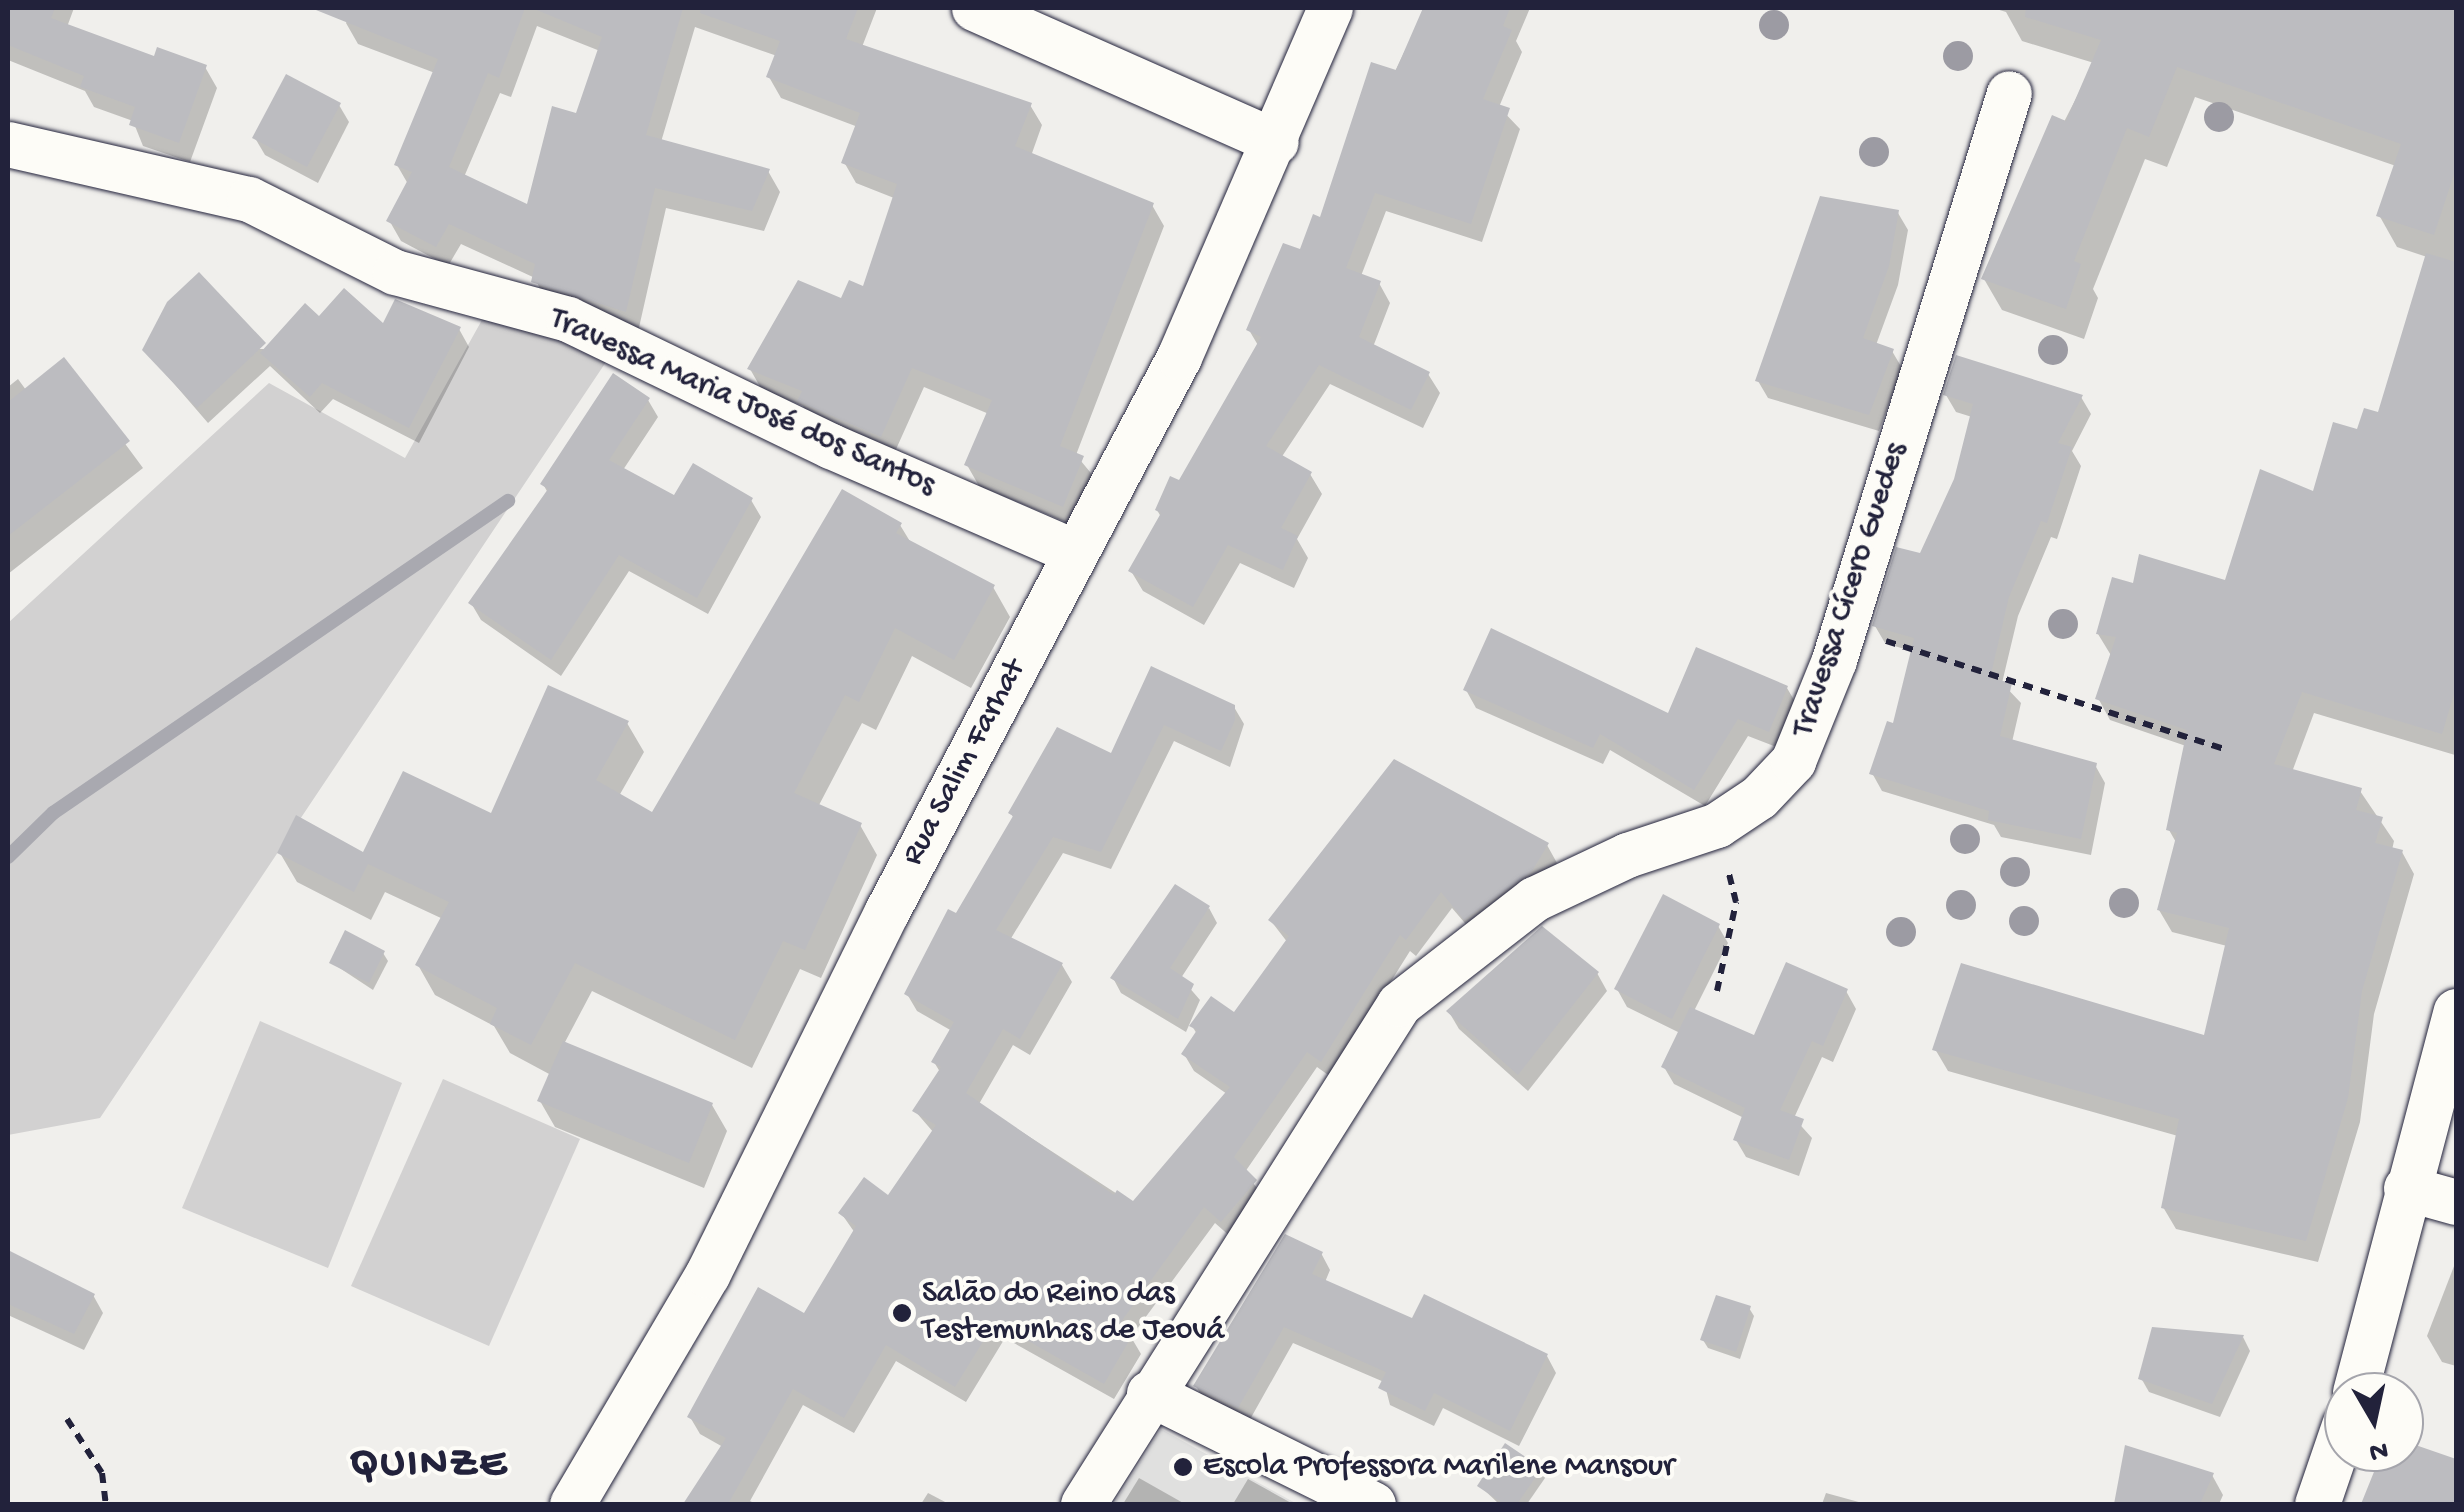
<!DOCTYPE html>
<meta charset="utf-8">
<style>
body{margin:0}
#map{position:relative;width:2464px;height:1512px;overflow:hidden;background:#f0efec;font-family:"Gochi Hand",sans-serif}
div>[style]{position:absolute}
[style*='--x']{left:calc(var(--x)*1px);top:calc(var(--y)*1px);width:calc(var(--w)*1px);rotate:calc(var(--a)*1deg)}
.built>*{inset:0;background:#e0e0df}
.green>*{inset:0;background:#d2d1d1}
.shadow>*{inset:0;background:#0003}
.stream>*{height:14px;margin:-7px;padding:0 7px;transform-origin:7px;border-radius:7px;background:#a9a9b0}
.building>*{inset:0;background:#bcbcc0}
.path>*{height:6px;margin-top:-3px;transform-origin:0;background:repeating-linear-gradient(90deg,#22223b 0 10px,transparent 0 18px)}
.roads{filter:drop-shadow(0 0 2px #22223b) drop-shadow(0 0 2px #22223b)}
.minor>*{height:45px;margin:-22.5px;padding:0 22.5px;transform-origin:22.5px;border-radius:22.5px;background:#fdfcf7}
.trees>*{width:30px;height:30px;margin:-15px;border-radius:50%;background:#9c9ba3}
.dots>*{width:28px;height:28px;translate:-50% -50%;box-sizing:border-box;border:5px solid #fdfcf7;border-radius:50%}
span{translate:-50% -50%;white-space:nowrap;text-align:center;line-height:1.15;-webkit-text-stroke:8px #fdfcf7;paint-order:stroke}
.street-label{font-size:32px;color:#22223b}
.poi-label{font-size:32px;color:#22223b}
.left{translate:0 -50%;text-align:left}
.district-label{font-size:42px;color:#22223b;font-weight:700;letter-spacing:2.5px}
.frame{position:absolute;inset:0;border:10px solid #22223b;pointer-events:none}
.north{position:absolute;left:2324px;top:1372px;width:100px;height:100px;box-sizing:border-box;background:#fdfcf7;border:2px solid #a5a5ac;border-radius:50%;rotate:171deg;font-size:28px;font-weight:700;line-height:40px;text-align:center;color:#22223b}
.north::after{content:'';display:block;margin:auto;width:35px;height:45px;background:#22223b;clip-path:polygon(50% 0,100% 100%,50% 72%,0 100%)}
</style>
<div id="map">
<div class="built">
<i style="clip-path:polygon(1161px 1429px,1297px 1504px,1114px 1504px)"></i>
</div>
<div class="green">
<i style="clip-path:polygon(487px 311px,610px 356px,100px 1118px,8px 1135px,8px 623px,269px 383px,405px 458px)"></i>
<i style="clip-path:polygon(260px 1021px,402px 1083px,328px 1268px,182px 1208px)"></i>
<i style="clip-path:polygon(443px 1079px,580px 1139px,489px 1346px,351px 1286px)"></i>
</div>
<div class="shadow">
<i style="clip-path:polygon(8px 8px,74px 8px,67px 27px,155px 59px,205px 67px,217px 88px,190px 162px,143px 146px,133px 121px,94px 107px,85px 91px,8px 60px)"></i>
<i style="clip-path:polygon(evenodd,352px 8px,877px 8px,862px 47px,1030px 105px,1042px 125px,1031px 156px,1152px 205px,1164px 226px,1076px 455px,1095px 478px,1075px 526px,979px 486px,967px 465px,989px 414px,924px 387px,893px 456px,812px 421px,803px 406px,762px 390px,750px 369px,864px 289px,894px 198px,856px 183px,844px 162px,858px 127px,781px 98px,769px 77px,777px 56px,695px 27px,661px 142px,768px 171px,780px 192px,764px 231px,666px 208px,638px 332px,546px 302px,535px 278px,461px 244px,448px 266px,401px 241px,389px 220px,408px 184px,397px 165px,435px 73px,358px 44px,346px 23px,352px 8px,537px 26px,600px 51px,578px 116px,529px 208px,464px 177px,500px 93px,511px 97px,537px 26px)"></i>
<i style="clip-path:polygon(1426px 8px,1530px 8px,1516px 41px,1522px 52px,1499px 107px,1520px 129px,1482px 242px,1386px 211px,1361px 276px,1379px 283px,1390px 303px,1373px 347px,1428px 374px,1440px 393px,1423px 428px,1330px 384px,1281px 458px,1310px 474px,1322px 494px,1297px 539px,1308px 558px,1294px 588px,1240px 563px,1204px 625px,1143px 591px,1131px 571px,1161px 517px,1157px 510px,1180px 483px,1259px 347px,1249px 330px,1322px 220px)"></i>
<i style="clip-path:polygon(1993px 8px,2456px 8px,2456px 748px,2455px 755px,2314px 713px,2292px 772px,2360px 791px,2394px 841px,2392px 850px,2402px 852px,2414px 874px,2374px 1014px,2360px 1122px,2318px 1262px,2176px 1229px,2163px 1207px,2178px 1136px,1948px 1071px,1935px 1049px,2205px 1038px,2227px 946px,2172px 932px,2159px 910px,2177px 844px,2169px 830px,2186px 746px,2110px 720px,2098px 698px,2112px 657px,2098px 634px,2135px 586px,2227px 583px,2315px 494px,2359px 432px,2380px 415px,2427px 257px,2397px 247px,2379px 215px,2396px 166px,2195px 97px,2167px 167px,2145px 159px,2093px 289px,2098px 298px,2084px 339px,2002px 310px,1984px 279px,2094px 63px,2022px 41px,2006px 12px)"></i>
<i style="clip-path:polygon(339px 105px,349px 122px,318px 183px,265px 155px,255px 138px)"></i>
<i style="clip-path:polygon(1898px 213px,1908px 230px,1898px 285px,1876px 345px,1892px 351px,1902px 368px,1879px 431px,1768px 398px,1758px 381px)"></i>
<i style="clip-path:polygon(320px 320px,459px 329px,469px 347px,419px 443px,333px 399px,320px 413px,270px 366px,208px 423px,145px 350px,266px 349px)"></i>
<i style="clip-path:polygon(64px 361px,143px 468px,8px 574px,8px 387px,18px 379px,26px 390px)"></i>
<i style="clip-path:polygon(1946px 395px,2081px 397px,2091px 414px,2072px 451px,2081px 466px,2057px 539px,2051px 537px,2018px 616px,2002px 683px,2021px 703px,2012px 742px,2095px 765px,2105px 783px,2091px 855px,2001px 837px,1994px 825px,1882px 791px,1872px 773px,1895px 726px,1914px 652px,1885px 643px,1875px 626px,1922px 556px,1956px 480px,1972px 417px,1956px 412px)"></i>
<i style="clip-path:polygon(648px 400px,658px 417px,623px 470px,675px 499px,751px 500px,761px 517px,708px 614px,629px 571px,561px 676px,481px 620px,471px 603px,548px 493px,543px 484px)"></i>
<i style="clip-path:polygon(900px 525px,911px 543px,993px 587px,1010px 617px,971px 688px,912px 656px,876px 730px,862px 723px,818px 807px,860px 825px,877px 855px,821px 978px,800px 969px,752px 1068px,592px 991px,564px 1044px,712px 1105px,727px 1131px,704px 1188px,555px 1127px,540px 1101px,551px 1075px,510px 1053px,494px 1026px,435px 995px,418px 965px,443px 919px,385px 892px,371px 920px,297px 882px,280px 853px,364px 855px,492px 816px,627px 723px,644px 752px,619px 796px,653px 815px)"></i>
<i style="clip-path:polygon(1152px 669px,1234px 707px,1244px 724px,1230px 767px,1174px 741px,1111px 869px,1063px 853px,1010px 940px,1062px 965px,1072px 982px,1030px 1055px,1013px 1045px,979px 1104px,1134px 1205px,1227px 1094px,1194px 1071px,1184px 1054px,1197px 1034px,1192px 1026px,1235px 1015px,1288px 943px,1271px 921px,1547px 845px,1557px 863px,1541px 888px,1476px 936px,1452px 908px,1416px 956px,1410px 951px,1331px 1077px,1317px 1067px,1245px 1172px,1265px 1199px,1232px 1238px,1215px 1223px,1131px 1337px,1141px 1354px,1114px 1399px,1005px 1338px,966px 1402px,896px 1361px,854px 1433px,803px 1405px,750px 1501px,756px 1504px,686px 1504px,723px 1447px,700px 1434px,690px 1417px,805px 1316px,855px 1233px,841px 1213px,889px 1198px,934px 1133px,915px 1111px,940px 1072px,934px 1062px,952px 1031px,917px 1011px,907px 994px,1014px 819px,1011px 813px,1112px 756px)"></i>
<i style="clip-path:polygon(1787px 688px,1797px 705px,1779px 748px,1748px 736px,1705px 806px,1610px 750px,1603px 764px,1476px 708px,1466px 690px,1669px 716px)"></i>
<i style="clip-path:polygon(1209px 908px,1217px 923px,1181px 978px,1200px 1000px,1186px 1032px,1121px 993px,1113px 978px)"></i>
<i style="clip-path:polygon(1718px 926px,1728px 943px,1694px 1011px,1755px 1038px,1846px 991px,1856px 1009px,1833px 1062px,1822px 1057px,1794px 1118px,1812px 1138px,1799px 1176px,1746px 1157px,1736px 1140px,1744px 1118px,1674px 1084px,1664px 1067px,1680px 1033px,1627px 1007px,1617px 989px)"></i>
<i style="clip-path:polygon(383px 953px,388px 961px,373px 990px,332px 963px)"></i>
<i style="clip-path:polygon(1597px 973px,1607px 991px,1528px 1091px,1459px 1029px,1449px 1012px)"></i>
<i style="clip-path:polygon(1321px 1253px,1330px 1270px,1325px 1282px,1413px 1321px,1547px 1356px,1556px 1373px,1519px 1446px,1443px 1408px,1434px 1426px,1390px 1405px,1384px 1382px,1293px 1343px,1248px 1423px,1205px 1402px,1196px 1386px)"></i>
<i style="clip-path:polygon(10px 1254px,93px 1295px,103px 1313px,84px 1350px,8px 1315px)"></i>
<i style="clip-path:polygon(2456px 1261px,2456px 1366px,2442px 1362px,2427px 1336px)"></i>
<i style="clip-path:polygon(1749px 1308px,1754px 1316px,1740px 1359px,1708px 1348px,1703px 1340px)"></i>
<i style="clip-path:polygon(2243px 1337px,2250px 1351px,2220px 1417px,2149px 1392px,2141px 1378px)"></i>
<i style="clip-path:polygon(2404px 1443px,2456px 1461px,2456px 1504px,2363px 1504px,2385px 1452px,2404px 1452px)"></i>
<i style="clip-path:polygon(2127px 1448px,2212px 1475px,2223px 1495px,2219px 1504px,2116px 1504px)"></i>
<i style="clip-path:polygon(1540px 1470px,1545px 1478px,1527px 1504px,1499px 1504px,1480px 1486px)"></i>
<i style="clip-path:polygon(1139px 1478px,1185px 1504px,1123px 1504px)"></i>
<i style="clip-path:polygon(1248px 1479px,1293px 1504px,1233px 1504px)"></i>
<i style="clip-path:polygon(928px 1493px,949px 1504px,921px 1504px)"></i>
<i style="clip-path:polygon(1826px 1493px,1866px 1504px,1822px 1504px)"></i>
</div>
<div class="stream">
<i style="--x:8;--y:857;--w:63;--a:-44.4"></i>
<i style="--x:53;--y:813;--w:552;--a:-34.44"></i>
</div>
<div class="building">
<i style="clip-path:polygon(8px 8px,55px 8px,51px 18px,154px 56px,157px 47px,207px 65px,179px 143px,129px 125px,135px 107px,80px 87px,84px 76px,8px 45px)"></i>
<i style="clip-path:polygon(311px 8px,525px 8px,499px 78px,488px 73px,449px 167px,527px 204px,552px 106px,576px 113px,602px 37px,532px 8px,683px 8px,646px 135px,770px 169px,752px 211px,655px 188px,626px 312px,531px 282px,535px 264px,449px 224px,436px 247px,386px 221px,412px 172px,394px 165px,438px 59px)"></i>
<i style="clip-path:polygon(701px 8px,858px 8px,846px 39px,1032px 103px,1015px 146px,1154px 203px,1060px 446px,1084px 456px,1063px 507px,964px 465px,992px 400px,912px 368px,881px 437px,797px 401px,802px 391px,747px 369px,798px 280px,841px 298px,849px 280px,863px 286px,897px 184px,841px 163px,860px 113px,766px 77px,780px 41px,700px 13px)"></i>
<i style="clip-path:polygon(1423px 8px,1510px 8px,1503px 26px,1512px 30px,1483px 99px,1510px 108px,1471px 224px,1375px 193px,1346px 268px,1381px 281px,1359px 337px,1430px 372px,1411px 410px,1319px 365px,1266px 446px,1312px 472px,1281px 528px,1298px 536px,1283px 570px,1228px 545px,1193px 607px,1128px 571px,1161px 513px,1155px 510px,1170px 476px,1179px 480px,1261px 337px,1246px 330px,1283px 243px,1300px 249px,1313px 214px,1320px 217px,1371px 62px,1396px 70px)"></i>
<i style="clip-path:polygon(2026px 8px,2456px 8px,2456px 168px,2434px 235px,2376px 216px,2401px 144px,2177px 67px,2149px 137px,2127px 128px,2074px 261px,2081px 264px,2066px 309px,1981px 279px,2052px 115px,2066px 121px,2101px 40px,2025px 17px)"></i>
<i style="clip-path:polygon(286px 74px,341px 103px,307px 167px,252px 138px)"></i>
<i style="clip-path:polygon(1820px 196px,1899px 210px,1889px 266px,1863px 338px,1894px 349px,1869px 415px,1755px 381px)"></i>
<i style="clip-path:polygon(2426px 253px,2456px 262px,2456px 687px,2442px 734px,2302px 692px,2274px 764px,2362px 788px,2356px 810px,2383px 817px,2375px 843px,2403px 850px,2362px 991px,2348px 1098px,2306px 1241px,2161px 1208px,2179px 1119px,1932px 1050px,1961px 963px,2204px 1035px,2229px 928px,2157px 910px,2177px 833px,2166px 830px,2187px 730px,2095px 699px,2116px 637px,2096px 634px,2112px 577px,2133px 583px,2139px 554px,2225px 580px,2260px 469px,2313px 491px,2333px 422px,2357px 429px,2364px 408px,2378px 412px)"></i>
<i style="clip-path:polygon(199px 272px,266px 343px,197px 408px,142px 350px,167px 302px)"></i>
<i style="clip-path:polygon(344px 288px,383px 323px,395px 299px,461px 327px,409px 428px,322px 383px,310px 397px,260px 353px,305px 303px,319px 316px)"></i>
<i style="clip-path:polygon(1956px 355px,2083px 395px,2058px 443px,2072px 447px,2047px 523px,2041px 521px,2009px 597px,1990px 678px,2012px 683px,2000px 736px,2097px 763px,2081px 839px,1988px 820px,1989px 811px,1869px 774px,1887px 721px,1893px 723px,1914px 638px,1872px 626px,1896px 547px,1920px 553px,1954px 479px,1973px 404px,1943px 395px)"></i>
<i style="clip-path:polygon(64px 357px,130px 441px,8px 536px,8px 402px)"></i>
<i style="clip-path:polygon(613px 373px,650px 398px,609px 460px,674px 495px,693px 463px,753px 498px,697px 598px,619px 555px,551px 660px,468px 603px,548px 489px,540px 484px)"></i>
<i style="clip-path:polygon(842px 489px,902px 523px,896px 533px,995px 585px,954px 660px,895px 628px,859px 702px,845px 695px,794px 793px,862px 823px,805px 950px,783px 941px,735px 1040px,575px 963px,531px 1045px,490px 1024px,497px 1008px,415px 965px,449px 902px,368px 864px,354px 892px,277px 853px,296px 815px,363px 852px,403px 771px,491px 813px,548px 685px,629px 721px,596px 780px,652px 812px)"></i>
<i style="clip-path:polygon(1491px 628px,1668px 713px,1696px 647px,1788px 686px,1769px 732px,1738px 719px,1694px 790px,1600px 734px,1593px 748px,1463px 690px)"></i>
<i style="clip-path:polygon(1151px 666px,1235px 705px,1235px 720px,1221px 751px,1164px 725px,1101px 852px,1053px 837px,996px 930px,1063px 963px,1020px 1039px,1003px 1029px,966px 1093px,1114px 1195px,1117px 1190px,1133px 1201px,1230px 1087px,1181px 1054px,1197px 1030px,1189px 1026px,1211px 996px,1234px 1012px,1289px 936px,1268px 920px,1394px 759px,1549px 843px,1532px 871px,1464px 920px,1441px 892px,1406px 940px,1400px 935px,1321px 1062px,1307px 1052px,1234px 1157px,1257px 1180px,1221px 1222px,1204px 1207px,1118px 1326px,1133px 1334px,1104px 1384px,995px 1322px,955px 1387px,886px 1345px,844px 1418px,793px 1389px,728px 1504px,683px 1504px,726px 1438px,687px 1417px,758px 1287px,804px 1313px,856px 1226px,838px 1213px,864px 1177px,888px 1195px,936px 1125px,912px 1111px,941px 1067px,931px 1062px,954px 1022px,904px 994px,948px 909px,956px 913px,1013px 816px,1008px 813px,1057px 727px,1111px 753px)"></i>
<i style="clip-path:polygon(1175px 884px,1210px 906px,1170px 968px,1194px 984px,1178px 1019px,1110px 978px)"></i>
<i style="clip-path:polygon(1663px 894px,1720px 924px,1672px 1019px,1614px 989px)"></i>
<i style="clip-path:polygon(1542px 926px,1599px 972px,1518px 1075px,1446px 1011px)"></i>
<i style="clip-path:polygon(345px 930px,385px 951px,369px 983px,329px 963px)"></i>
<i style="clip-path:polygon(1786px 962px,1848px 989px,1823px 1046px,1812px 1041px,1780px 1110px,1804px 1119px,1789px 1160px,1733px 1140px,1745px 1108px,1661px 1067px,1690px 1007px,1754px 1035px)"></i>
<i style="clip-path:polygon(563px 1041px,713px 1103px,689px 1163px,537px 1101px)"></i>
<i style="clip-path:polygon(1285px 1234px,1323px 1252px,1312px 1274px,1412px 1318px,1424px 1294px,1548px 1354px,1510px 1431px,1434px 1393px,1425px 1411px,1378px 1388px,1386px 1372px,1284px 1327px,1238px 1408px,1193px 1386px)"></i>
<i style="clip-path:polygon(8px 1250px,95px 1294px,74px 1334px,8px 1304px)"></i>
<i style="clip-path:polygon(1716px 1295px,1751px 1306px,1736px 1352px,1700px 1340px)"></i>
<i style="clip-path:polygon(2152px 1327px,2244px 1335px,2212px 1404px,2138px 1379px)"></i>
<i style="clip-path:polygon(2404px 1441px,2456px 1459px,2456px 1504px,2361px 1504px,2382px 1452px,2404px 1452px)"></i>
<i style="clip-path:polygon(1505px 1443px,1542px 1468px,1517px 1504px,1504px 1504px,1477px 1486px)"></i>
<i style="clip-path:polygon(2125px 1445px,2214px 1473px,2200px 1504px,2114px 1504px)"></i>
</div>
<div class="path">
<i style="--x:1886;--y:641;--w:353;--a:17.7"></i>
<i style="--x:1717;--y:991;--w:91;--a:-77.9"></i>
<i style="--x:1736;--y:902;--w:34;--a:-104"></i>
<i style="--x:67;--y:1419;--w:64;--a:57.1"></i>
<i style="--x:102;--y:1473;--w:31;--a:83"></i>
</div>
<div class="roads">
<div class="minor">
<i style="--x:974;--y:8;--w:330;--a:23.9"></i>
<i style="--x:8;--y:144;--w:247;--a:12.9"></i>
<i style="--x:249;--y:199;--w:163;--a:26.6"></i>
<i style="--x:395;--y:272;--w:179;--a:15.2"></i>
<i style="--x:568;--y:319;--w:292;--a:25.8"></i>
<i style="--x:831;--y:446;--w:264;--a:23.5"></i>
<i style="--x:2406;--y:1188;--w:52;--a:15.6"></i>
<i style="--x:2355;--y:1392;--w:394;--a:-75.2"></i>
<i style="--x:1149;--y:1393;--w:250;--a:26.4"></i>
<i style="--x:572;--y:1504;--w:266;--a:-59.5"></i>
<i style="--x:707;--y:1275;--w:406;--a:-63.7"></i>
<i style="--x:887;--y:911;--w:626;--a:-62.21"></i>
<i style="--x:1179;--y:357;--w:380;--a:-66.6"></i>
<i style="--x:1083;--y:1504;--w:591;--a:-57.71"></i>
<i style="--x:1399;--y:1004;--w:171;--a:-37.9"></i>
<i style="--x:1534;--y:899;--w:103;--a:-25.3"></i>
<i style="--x:1627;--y:855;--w:95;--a:-18.4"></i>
<i style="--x:1717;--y:825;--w:50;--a:-33.7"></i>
<i style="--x:1759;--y:797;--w:50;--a:-46.6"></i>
<i style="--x:1793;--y:761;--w:109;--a:-67.9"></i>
<i style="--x:1834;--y:660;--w:593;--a:-72.85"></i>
<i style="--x:2317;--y:1504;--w:83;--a:-71.1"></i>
</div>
</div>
<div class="trees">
<i style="left:1774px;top:25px"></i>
<i style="left:1958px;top:56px"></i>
<i style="left:2219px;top:117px"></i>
<i style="left:1874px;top:152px"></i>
<i style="left:2053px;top:350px"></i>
<i style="left:2063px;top:624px"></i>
<i style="left:1965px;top:839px"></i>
<i style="left:2015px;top:872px"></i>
<i style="left:2124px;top:903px"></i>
<i style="left:1961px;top:905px"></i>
<i style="left:2024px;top:921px"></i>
<i style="left:1901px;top:932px"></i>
</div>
<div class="dots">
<i style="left:902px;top:1313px;background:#22223b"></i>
<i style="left:1183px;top:1467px;background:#22223b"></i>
</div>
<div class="street-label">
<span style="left:742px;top:403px;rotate:24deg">Travessa Maria José dos Santos</span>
<span style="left:1851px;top:590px;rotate:-72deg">Travessa Cícero Guedes</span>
<span style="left:965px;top:763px;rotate:-62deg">Rua Salim Farhat</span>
</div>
<div class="poi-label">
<span class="left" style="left:922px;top:1313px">Salão do Reino das<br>Testemunhas de Jeová</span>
<span class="left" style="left:1203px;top:1467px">Escola Professora Marilene Mansour</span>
</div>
<div class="district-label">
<span style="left:429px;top:1466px">QUINZE</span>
</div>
<div class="frame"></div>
<div class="north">N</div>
</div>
